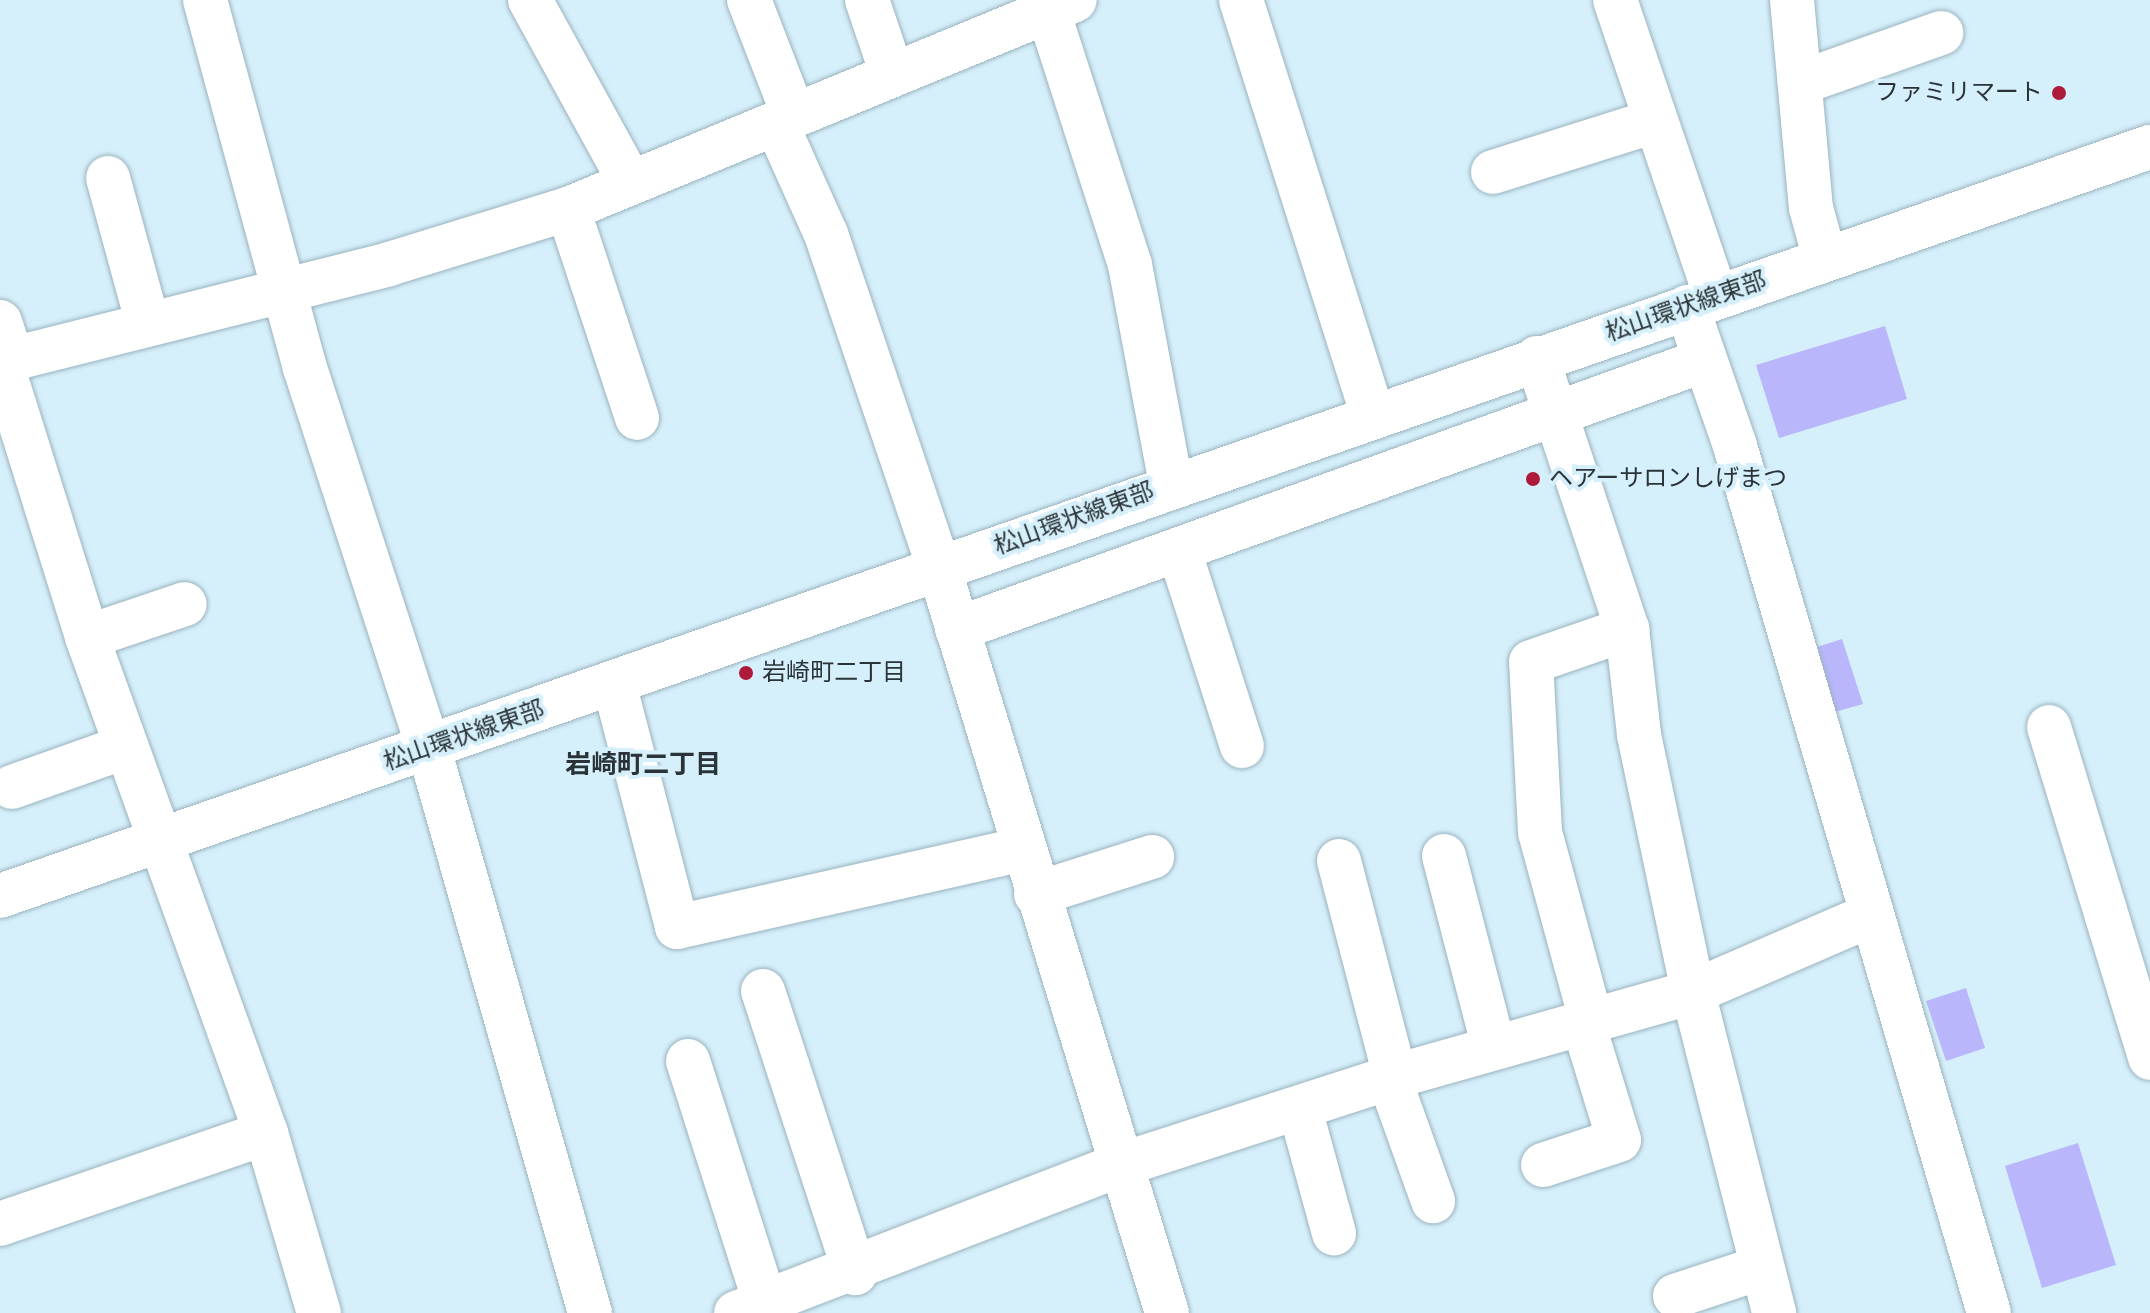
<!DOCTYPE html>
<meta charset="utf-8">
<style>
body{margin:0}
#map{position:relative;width:2150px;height:1313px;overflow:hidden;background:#d6f0fb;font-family:"Fira Sans","Noto Sans JP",sans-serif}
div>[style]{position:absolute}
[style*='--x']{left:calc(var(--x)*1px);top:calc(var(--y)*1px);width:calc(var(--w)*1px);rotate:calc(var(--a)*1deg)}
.water>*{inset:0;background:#b9b6fb}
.roads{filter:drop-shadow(0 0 2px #9ab3be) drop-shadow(0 0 2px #9ab3be)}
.minor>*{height:44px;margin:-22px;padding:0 22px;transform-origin:22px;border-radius:22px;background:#fff}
.dots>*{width:22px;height:22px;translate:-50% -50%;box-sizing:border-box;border:4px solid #d6f0fb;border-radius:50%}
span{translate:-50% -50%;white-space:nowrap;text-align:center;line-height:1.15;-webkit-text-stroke:8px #d6f0fb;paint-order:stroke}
.poi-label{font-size:24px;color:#2a3438}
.right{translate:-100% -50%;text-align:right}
.left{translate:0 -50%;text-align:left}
.street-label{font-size:24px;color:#2a3438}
.neighbourhood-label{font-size:26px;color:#2a3438;font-weight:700}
</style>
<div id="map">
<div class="water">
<i style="clip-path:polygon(1885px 326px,1907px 399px,1779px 438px,1756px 365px)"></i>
<i style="clip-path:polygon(1842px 639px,1863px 704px,1831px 713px,1811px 649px)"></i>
<i style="clip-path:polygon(1966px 988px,1985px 1048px,1946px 1061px,1926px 1001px)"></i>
<i style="clip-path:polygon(2078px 1143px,2116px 1265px,2042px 1288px,2005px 1166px)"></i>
</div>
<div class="roads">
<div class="minor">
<i style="--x:205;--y:0;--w:381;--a:74.8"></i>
<i style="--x:305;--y:368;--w:401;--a:72"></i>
<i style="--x:429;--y:749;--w:587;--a:74.07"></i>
<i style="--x:530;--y:0;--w:205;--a:61.2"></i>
<i style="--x:749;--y:0;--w:124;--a:68.8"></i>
<i style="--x:867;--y:0;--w:78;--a:71.3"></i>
<i style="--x:1241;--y:0;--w:437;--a:72.4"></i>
<i style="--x:1615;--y:0;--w:314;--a:71.2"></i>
<i style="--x:1792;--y:0;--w:209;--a:84.8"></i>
<i style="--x:1811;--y:208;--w:53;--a:74.6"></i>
<i style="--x:1048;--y:11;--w:267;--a:72.1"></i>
<i style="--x:1130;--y:265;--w:223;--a:79.4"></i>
<i style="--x:1800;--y:83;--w:150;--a:-19.5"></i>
<i style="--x:776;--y:123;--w:122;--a:65.8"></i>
<i style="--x:826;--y:234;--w:353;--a:71.3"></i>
<i style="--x:939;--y:568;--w:779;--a:72.98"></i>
<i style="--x:1493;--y:172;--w:170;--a:-17.5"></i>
<i style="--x:108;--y:178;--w:151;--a:74.7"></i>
<i style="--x:568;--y:209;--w:220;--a:71.7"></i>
<i style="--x:1687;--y:307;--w:147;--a:70.9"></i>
<i style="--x:1735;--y:446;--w:903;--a:73.67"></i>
<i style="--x:0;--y:322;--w:38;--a:72"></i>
<i style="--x:1537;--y:358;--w:286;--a:71.6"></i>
<i style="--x:1627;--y:629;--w:107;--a:83.5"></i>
<i style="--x:1639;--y:735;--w:263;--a:78.1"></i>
<i style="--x:1693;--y:992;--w:331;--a:75.8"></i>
<i style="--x:0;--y:362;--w:401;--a:-14.1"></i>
<i style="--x:389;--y:264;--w:187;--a:-17.1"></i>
<i style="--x:568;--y:209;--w:548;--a:-22.4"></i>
<i style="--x:1;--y:362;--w:288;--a:72.6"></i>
<i style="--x:87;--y:637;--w:527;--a:70.16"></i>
<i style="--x:266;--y:1133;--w:188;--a:73.6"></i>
<i style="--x:1179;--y:550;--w:206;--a:72.2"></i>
<i style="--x:957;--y:629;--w:795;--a:-19.78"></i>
<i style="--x:87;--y:637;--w:103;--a:-18.6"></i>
<i style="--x:614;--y:683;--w:252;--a:75.5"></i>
<i style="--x:677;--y:927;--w:354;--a:-12.7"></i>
<i style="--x:2049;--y:727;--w:346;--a:73"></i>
<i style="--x:12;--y:787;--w:120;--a:-19.5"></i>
<i style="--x:1444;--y:856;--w:198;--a:75.4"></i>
<i style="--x:1339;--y:861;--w:222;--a:75.4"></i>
<i style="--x:1036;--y:894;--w:122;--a:-17.7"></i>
<i style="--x:0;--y:896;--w:2277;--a:-19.21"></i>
<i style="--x:763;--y:991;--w:297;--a:71.9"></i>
<i style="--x:1591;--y:1020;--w:195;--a:-105.2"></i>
<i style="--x:1540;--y:832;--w:170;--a:-93"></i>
<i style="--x:1531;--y:662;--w:102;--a:-19"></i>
<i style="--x:688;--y:1061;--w:256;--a:72.3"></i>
<i style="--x:1389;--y:1078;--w:131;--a:70.3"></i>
<i style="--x:1300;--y:1109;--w:129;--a:74.7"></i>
<i style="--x:1543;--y:1165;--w:80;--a:-18.2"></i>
<i style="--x:1619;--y:1140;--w:122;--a:-107.1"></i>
<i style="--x:0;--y:1224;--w:281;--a:-18.9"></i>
<i style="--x:1675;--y:1296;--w:89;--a:-18.2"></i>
<i style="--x:736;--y:1313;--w:408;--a:-21.1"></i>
<i style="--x:1117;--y:1166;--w:286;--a:-17.9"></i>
<i style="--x:1389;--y:1078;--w:316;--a:-15.8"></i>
<i style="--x:1693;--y:992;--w:192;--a:-23.4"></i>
</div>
</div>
<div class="dots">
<i style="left:2059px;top:93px;background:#ae1a3a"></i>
<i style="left:1533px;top:479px;background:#ae1a3a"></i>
<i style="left:746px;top:673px;background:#ae1a3a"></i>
</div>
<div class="poi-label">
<span class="right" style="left:2043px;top:93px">ファミリマート</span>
<span class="left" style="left:1549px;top:479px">ヘアーサロンしげまつ</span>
<span class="left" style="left:762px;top:673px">岩崎町二丁目</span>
</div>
<div class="street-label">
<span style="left:1686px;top:307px;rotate:-19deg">松山環状線東部</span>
<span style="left:1074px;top:519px;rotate:-20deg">松山環状線東部</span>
<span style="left:464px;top:736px;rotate:-19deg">松山環状線東部</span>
</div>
<div class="neighbourhood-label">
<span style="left:643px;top:765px">岩崎町二丁目</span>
</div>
</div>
